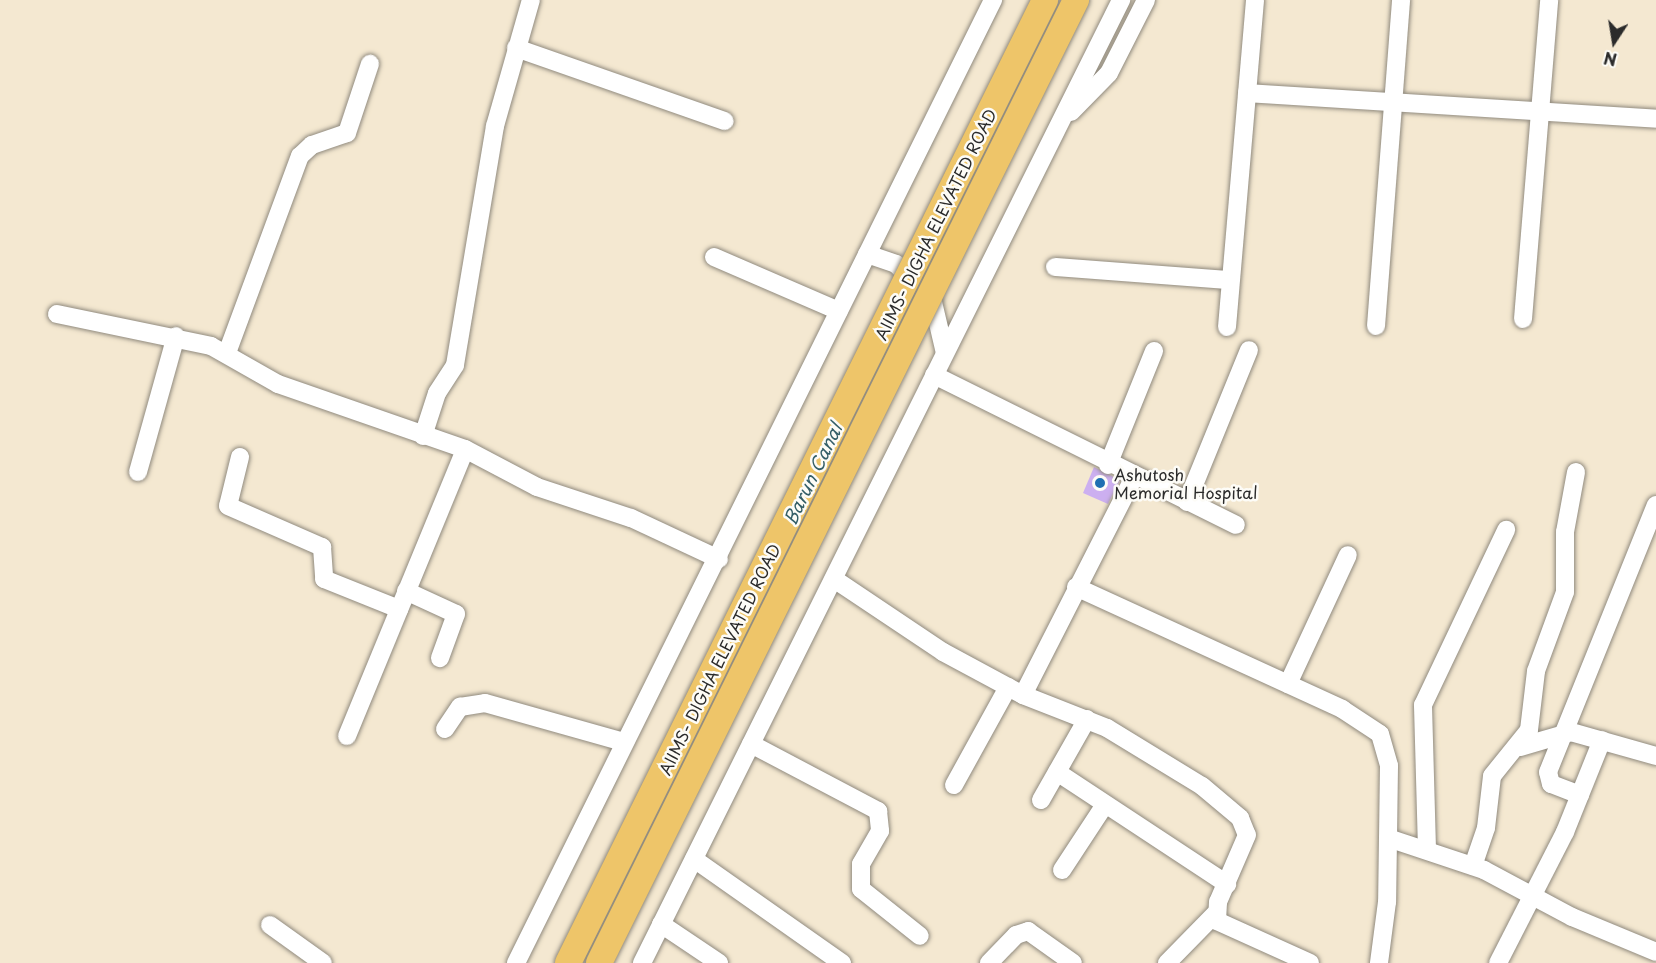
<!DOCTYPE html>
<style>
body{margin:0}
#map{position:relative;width:1656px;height:963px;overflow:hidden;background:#f4e8d1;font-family:"Playpen Sans",sans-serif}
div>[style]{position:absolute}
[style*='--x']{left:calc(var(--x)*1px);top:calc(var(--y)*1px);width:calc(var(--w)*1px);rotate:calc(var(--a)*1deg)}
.building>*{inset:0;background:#ccaff0}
.roads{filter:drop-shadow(0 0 2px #908a7e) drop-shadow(0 0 2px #908a7e)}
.minor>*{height:18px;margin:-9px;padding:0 9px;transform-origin:9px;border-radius:9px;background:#fff}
.bridges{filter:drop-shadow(0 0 2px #908a7e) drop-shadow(0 0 2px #908a7e)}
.highway-bridge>*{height:26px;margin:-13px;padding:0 13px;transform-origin:13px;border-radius:13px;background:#eec569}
.dots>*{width:16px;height:16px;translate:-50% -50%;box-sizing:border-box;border:3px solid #fdfcf7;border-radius:50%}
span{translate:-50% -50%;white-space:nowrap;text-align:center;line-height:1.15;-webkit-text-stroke:5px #fdfcf7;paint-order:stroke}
.street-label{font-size:16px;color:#2b2b2b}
.poi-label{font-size:16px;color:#2b2b2b}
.left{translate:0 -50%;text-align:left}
.water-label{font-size:18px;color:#345e67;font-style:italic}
.north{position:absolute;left:1584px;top:12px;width:60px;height:60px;-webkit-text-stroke:4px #fdfcf7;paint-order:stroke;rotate:192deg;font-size:16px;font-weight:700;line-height:24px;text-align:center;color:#2b2b2b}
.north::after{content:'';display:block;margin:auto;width:21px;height:27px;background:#2b2b2b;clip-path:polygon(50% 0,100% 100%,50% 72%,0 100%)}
</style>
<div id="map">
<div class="building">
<i style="clip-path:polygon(1094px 467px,1120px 480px,1108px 504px,1083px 493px)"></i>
</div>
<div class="roads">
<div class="minor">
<i style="--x:516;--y:48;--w:221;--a:19.3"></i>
<i style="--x:1247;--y:93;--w:410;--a:3.6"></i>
<i style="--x:1071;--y:112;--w:54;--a:-45.7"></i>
<i style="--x:1109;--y:73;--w:82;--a:-63.1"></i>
<i style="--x:867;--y:254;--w:31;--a:19"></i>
<i style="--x:896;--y:264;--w:53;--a:45.8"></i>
<i style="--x:933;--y:302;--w:52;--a:76.8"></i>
<i style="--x:714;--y:257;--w:136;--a:23.4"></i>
<i style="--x:1055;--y:267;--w:174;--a:4.3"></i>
<i style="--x:57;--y:314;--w:157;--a:11.7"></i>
<i style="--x:211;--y:346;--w:77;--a:29.6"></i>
<i style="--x:278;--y:384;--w:198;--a:19.2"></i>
<i style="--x:465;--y:449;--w:81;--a:27.8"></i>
<i style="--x:537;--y:487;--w:99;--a:18.3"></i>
<i style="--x:631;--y:518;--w:97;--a:25"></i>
<i style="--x:1523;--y:319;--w:320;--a:-85.3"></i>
<i style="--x:1376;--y:326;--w:327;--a:-85.6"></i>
<i style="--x:1227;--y:327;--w:328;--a:-85.1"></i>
<i style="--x:227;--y:353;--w:210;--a:-69.7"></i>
<i style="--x:300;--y:156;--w:16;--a:-43"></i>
<i style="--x:312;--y:145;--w:37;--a:-19"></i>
<i style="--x:347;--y:133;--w:73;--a:-71.6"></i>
<i style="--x:934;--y:375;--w:337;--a:26.4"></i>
<i style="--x:423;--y:436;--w:45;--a:-72"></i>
<i style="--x:437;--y:393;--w:33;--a:-57"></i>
<i style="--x:455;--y:365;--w:242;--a:-80.5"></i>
<i style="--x:495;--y:126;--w:131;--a:-74.1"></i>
<i style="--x:240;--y:457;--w:50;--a:103.8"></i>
<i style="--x:228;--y:506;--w:103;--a:23.6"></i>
<i style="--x:322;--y:547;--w:32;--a:86"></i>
<i style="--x:324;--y:579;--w:81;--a:21.8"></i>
<i style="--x:1108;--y:465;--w:123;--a:-68"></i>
<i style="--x:138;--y:472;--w:141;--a:-74.4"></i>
<i style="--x:1187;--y:502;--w:164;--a:-67.8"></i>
<i style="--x:834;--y:579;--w:131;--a:33.8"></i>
<i style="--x:943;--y:652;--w:91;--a:28.3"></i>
<i style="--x:1023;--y:695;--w:90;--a:21.4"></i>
<i style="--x:1107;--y:728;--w:111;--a:31.4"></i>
<i style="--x:1202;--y:786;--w:50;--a:40.1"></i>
<i style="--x:1240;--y:818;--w:18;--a:68"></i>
<i style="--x:1247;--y:835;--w:73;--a:113.4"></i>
<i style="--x:1218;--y:902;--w:19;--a:93"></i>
<i style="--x:1217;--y:921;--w:102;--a:24.3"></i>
<i style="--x:1076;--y:587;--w:293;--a:24.6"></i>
<i style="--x:1342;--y:709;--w:45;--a:33.3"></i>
<i style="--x:1380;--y:734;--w:33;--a:74"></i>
<i style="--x:1389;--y:766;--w:136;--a:90.8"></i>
<i style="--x:1387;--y:902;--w:62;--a:97.5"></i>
<i style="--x:406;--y:591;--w:55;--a:24.7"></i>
<i style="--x:456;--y:614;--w:47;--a:110"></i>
<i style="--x:1288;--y:684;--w:142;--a:-65.1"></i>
<i style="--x:1023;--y:695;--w:245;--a:-63"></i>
<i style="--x:445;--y:729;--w:27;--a:-56"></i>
<i style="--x:460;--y:707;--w:25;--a:-9"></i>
<i style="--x:485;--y:703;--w:144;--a:15.7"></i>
<i style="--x:347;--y:736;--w:310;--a:-67.6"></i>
<i style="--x:751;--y:744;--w:144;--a:27.8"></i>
<i style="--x:878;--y:811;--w:20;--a:84"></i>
<i style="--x:880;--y:831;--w:38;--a:120"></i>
<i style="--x:861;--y:864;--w:25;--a:90"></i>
<i style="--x:861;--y:889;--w:75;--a:38.5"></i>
<i style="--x:1520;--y:747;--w:53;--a:-16.4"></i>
<i style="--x:1571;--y:732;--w:88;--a:15.8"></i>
<i style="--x:1057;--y:772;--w:204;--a:33.4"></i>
<i style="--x:954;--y:785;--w:112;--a:-61.1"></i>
<i style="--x:1580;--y:795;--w:31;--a:-159"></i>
<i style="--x:1551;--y:784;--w:12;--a:-104"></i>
<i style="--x:1548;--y:772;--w:288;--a:-68"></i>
<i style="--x:1041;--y:800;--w:93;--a:-60.4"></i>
<i style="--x:1388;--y:838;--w:101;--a:18.4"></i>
<i style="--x:1484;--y:870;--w:100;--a:28.1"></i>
<i style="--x:1572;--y:917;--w:91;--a:22.6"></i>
<i style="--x:1427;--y:849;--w:144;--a:-91.6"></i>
<i style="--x:1423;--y:705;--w:194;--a:-64.6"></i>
<i style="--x:694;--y:859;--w:181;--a:35.1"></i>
<i style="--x:1473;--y:866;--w:40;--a:-71.1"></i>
<i style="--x:1486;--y:828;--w:52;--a:-83.4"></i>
<i style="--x:1492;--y:776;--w:59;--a:-51.2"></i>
<i style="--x:1529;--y:730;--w:59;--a:-83.2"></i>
<i style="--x:1536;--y:671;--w:84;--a:-69.8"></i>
<i style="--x:1565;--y:592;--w:60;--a:-90"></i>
<i style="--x:1565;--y:532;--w:61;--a:-79.6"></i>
<i style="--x:1062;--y:870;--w:77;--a:-56.7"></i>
<i style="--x:661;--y:924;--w:70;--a:33.9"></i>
<i style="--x:270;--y:925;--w:65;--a:35.6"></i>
<i style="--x:516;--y:963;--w:1075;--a:-63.65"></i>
<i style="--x:642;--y:963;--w:1076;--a:-63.55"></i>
<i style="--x:989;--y:963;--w:39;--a:-46"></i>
<i style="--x:1016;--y:935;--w:13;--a:-18"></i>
<i style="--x:1028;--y:931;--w:55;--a:35.4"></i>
<i style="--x:1167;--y:963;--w:70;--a:-45.6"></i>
<i style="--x:1498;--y:963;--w:147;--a:-62.9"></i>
<i style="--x:1565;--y:832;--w:99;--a:-68.1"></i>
</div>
</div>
<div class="bridges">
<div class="highway-bridge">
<i style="--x:568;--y:963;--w:1075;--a:-63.65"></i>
<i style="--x:599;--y:963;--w:1075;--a:-63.65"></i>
</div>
</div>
<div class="dots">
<i style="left:1100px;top:483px;background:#1f6fb2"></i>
</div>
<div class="street-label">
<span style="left:935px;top:224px;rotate:-64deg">AIIMS- DIGHA ELEVATED ROAD</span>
<span style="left:719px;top:659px;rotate:-64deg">AIIMS- DIGHA ELEVATED ROAD</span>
</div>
<div class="poi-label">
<span class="left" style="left:1114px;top:483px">Ashutosh<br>Memorial Hospital</span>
</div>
<div class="water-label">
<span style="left:813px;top:474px;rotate:-64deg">Barun Canal</span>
</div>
<div class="north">N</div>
</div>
